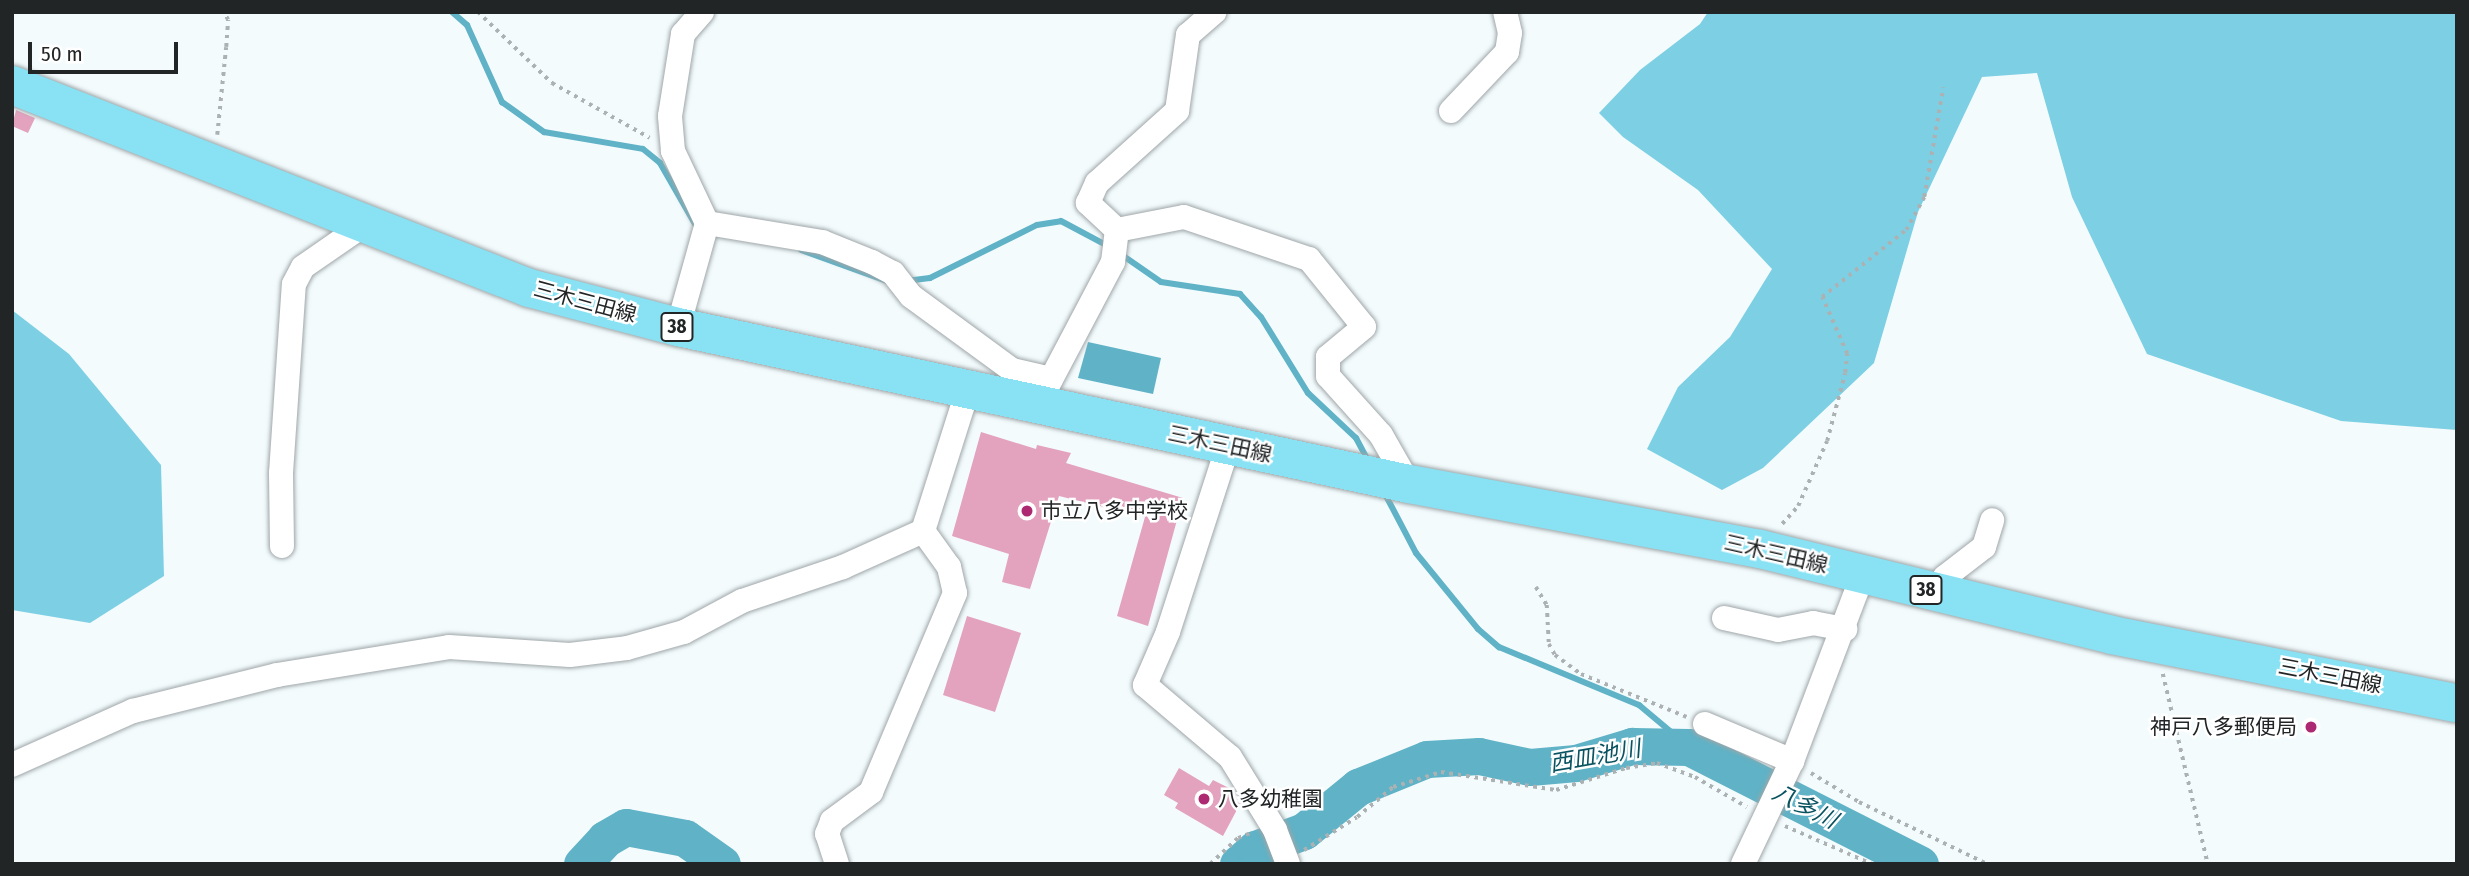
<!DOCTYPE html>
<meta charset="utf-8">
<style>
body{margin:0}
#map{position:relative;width:2469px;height:876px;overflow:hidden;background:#f3fbfd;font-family:"Fira Sans Condensed","Noto Sans JP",sans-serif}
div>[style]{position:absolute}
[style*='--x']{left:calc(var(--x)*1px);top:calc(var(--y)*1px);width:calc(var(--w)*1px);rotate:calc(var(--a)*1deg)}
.forest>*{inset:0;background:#7dcfe3}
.water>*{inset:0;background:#60b2c6}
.stream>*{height:6px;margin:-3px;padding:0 3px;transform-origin:3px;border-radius:3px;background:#60b2c6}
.river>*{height:37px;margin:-18.5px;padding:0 18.5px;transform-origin:18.5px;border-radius:18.5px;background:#60b2c6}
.building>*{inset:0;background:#e3a2be}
.path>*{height:3.5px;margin-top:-1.75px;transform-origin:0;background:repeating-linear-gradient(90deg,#acb2b4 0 3.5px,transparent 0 8.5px)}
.roads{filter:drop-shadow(0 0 2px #9fa6a8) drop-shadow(0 0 2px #9fa6a8)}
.street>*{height:24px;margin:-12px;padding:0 12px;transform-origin:12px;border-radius:12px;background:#fff}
.primary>*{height:38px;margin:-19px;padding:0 19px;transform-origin:19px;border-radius:19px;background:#89e2f4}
.dots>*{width:19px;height:19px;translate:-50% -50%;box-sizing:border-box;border:4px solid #fff;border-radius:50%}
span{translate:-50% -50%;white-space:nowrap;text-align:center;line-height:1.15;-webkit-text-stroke:5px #fff;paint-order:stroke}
.shield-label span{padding:2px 5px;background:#fff;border:2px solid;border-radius:5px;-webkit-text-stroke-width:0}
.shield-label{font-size:19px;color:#222526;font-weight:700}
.street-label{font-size:21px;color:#222526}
.poi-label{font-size:21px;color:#222526}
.left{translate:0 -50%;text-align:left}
.right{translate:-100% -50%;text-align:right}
.water-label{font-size:23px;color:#095361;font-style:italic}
.frame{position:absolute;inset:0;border:14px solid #222526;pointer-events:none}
.scale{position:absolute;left:28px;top:42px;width:150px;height:32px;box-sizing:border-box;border:4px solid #222526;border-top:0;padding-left:9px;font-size:21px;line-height:24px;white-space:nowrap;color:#222526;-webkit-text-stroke:5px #fff;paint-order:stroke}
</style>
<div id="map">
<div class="forest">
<i style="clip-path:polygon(1708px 12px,2457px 12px,2457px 430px,2341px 421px,2147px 354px,2072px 197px,2037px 73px,1982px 77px,1918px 212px,1874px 363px,1763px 468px,1722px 490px,1647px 449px,1678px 387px,1730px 337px,1772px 269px,1698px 190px,1623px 137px,1599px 113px,1640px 70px,1700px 24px)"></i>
<i style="clip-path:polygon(12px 310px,69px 354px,161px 465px,164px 576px,90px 623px,12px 610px)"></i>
</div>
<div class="water">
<i style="clip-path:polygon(1088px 342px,1161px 358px,1153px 394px,1078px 378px)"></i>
</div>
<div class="stream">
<i style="--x:452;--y:12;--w:20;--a:41"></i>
<i style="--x:467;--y:25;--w:85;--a:65.6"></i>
<i style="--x:502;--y:102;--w:52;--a:35.5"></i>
<i style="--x:544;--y:132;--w:100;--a:9.7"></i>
<i style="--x:643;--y:149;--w:22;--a:39"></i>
<i style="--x:660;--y:163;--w:76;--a:60.1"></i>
<i style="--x:801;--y:250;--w:97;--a:19.9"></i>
<i style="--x:1122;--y:255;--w:47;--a:34.7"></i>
<i style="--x:1161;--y:282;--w:80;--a:8.6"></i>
<i style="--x:1240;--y:294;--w:31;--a:48"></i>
<i style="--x:1261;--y:317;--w:89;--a:58.3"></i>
<i style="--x:1308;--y:393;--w:66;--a:43.2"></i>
<i style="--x:1356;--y:438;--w:26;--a:62"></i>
<i style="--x:906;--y:281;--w:24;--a:-7"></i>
<i style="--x:930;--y:278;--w:119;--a:-26.4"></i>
<i style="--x:1037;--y:225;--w:24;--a:-9"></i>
<i style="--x:1061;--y:221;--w:55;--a:28"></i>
<i style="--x:1384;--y:492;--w:69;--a:62.3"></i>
<i style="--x:1416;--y:553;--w:98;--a:50.8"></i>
<i style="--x:1478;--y:629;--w:28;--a:41"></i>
<i style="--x:1499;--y:647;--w:152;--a:22.5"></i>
<i style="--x:1639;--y:705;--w:65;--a:40"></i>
</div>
<div class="river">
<i style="--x:582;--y:864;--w:34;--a:-47"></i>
<i style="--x:605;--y:839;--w:24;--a:-30"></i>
<i style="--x:626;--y:827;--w:60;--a:10.6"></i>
<i style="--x:685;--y:838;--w:45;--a:35.1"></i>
<i style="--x:1238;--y:864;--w:23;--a:-41"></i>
<i style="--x:1255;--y:849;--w:52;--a:-20.2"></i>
<i style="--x:1304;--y:831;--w:70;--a:-39.2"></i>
<i style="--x:1358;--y:787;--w:74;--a:-22.1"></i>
<i style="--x:1427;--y:759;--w:52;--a:-3.3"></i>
<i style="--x:1479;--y:756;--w:52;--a:12.2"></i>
<i style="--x:1530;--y:767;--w:46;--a:-5"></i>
<i style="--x:1576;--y:763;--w:59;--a:-16.9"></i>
<i style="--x:1632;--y:746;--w:57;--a:1"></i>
<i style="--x:1689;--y:747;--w:259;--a:26.9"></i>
</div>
<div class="building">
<i style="clip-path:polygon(16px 110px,35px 118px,28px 133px,12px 126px)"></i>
<i style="clip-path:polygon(981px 432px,1036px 449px,1037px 445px,1071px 453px,1066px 463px,1183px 498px,1148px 626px,1117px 616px,1145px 517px,1059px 496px,1030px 589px,1002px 582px,1009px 554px,952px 536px)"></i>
<i style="clip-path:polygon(967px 616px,1021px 633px,995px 712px,943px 695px)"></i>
<i style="clip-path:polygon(1179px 768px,1209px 786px,1213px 780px,1233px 790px,1234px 800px,1240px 804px,1223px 836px,1175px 808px,1178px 803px,1164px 795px)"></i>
</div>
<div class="path">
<i style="--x:478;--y:12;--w:103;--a:43.8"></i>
<i style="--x:552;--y:83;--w:112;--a:29.3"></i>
<i style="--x:217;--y:135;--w:88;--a:-84.2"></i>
<i style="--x:226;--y:47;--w:27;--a:-86"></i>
<i style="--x:228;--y:20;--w:9;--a:-122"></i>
<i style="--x:1782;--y:524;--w:24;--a:-48"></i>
<i style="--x:1798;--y:506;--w:71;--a:-66"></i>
<i style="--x:1827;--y:441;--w:70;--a:-75.2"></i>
<i style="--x:1845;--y:373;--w:19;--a:-84"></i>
<i style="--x:1847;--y:354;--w:62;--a:-113.7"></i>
<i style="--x:1822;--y:297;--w:107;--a:-38.6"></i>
<i style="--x:1906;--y:230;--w:38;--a:-61"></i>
<i style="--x:1924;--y:197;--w:111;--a:-80.1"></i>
<i style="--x:1536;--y:587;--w:21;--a:59"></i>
<i style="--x:1547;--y:605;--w:39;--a:87"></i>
<i style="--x:1549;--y:644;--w:13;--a:61"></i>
<i style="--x:1555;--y:655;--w:32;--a:36"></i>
<i style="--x:1581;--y:674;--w:114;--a:22.1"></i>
<i style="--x:2163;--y:674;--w:195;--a:76.7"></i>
<i style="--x:1811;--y:773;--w:56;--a:31.1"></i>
<i style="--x:1859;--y:802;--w:142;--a:25.8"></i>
<i style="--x:1785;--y:826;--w:95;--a:23.6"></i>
<i style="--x:1304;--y:850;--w:62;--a:-31.9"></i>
<i style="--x:1357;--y:817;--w:47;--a:-39.8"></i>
<i style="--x:1393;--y:787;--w:50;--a:-17.4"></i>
<i style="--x:1441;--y:772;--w:116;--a:8.9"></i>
<i style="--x:1556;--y:790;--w:73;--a:-17.4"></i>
<i style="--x:1626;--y:768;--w:31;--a:-9"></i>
<i style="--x:1657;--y:763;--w:40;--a:20.2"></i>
<i style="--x:1695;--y:777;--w:60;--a:30"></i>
<i style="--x:1210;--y:864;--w:38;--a:-43"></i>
<i style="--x:1238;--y:838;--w:16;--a:-22"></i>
</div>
<div class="roads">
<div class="street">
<i style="--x:1451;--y:111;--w:81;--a:-46.5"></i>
<i style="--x:1507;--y:52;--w:19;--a:-81"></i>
<i style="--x:1510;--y:33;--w:22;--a:-103"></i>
<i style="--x:707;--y:223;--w:117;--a:9.4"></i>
<i style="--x:822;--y:242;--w:54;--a:21.8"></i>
<i style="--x:872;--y:262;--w:24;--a:28"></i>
<i style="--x:893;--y:273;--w:29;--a:52"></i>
<i style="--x:911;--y:296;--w:125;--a:36.2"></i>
<i style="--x:1012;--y:370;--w:40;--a:13"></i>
<i style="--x:1117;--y:230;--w:68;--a:-11"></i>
<i style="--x:1184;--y:217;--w:132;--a:18.6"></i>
<i style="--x:1309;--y:259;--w:87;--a:51"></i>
<i style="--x:1364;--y:327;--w:47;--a:140.2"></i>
<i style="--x:1328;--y:357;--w:19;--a:90"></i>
<i style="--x:1328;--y:376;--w:79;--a:48.1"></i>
<i style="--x:1381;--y:435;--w:56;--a:60.3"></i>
<i style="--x:678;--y:327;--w:108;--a:-74.4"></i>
<i style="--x:707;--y:223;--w:80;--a:-115.3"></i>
<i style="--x:673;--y:151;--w:35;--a:-95"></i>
<i style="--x:670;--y:116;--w:83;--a:-81"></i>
<i style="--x:683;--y:34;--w:29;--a:-49"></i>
<i style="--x:1037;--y:406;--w:163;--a:-62.2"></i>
<i style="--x:1113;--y:262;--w:32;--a:-83"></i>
<i style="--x:1117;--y:230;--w:40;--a:-137"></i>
<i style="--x:1088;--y:203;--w:22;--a:-66"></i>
<i style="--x:1097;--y:183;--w:108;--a:-42"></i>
<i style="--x:1177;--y:111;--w:77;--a:-81.8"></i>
<i style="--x:1188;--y:35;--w:35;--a:-41"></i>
<i style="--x:1228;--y:446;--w:195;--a:107.9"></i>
<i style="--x:1168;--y:632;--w:58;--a:113.5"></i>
<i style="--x:1145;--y:685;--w:111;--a:40.3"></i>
<i style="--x:1230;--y:757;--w:86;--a:58.3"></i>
<i style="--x:1275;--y:830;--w:36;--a:69"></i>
<i style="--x:282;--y:546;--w:73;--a:-90.8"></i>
<i style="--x:281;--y:473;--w:189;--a:-86.1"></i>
<i style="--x:294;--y:284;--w:19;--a:-62"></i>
<i style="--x:303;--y:267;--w:75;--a:-34.7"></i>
<i style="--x:1937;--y:592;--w:17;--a:-62"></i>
<i style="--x:1945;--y:577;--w:49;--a:-37.6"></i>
<i style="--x:1984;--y:547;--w:28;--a:-73"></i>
<i style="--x:1724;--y:618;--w:55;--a:12.5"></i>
<i style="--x:1778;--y:630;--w:36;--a:-11"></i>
<i style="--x:1813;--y:623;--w:33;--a:11"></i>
<i style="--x:1705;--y:724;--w:95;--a:23"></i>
<i style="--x:12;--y:765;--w:133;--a:-24.1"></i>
<i style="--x:133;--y:711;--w:148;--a:-14"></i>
<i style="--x:277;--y:675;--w:174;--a:-9.2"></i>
<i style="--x:449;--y:647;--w:121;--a:3.8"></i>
<i style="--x:570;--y:655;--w:57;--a:-7"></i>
<i style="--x:627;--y:648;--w:59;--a:-15.7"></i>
<i style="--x:684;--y:632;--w:66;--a:-28.1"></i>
<i style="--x:742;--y:601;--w:107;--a:-18.6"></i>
<i style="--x:843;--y:567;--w:88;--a:-24.2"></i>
<i style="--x:923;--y:531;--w:149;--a:-72.4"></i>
<i style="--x:837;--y:864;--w:32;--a:-108"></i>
<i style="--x:827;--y:834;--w:14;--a:-69"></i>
<i style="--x:832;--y:821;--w:49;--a:-36.6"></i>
<i style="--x:871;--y:792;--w:216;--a:-67.1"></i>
<i style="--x:955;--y:593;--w:27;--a:-103"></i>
<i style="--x:949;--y:567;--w:44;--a:-125.8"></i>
<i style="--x:1743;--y:864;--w:114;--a:-64.6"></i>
<i style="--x:1792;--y:761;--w:200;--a:-69.2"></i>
</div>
<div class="primary">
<i style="--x:12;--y:85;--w:555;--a:21.44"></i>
<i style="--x:529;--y:288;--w:154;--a:14.7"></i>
<i style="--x:678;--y:327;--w:748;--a:12.12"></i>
<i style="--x:1409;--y:484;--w:357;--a:10.5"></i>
<i style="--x:1760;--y:549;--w:362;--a:13.7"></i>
<i style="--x:2112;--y:635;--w:352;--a:11.2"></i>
</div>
</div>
<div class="dots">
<i style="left:1027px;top:511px;background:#ad2972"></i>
<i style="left:2311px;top:727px;background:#ad2972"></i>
<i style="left:1204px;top:799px;background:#ad2972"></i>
</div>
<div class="shield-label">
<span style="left:677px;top:327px">38</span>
<span style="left:1926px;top:590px">38</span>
</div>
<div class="street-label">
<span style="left:585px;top:302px;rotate:15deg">三木三田線</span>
<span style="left:1220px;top:444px;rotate:12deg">三木三田線</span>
<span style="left:1776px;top:554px;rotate:13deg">三木三田線</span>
<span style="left:2330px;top:676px;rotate:11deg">三木三田線</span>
</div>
<div class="poi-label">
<span class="left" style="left:1041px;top:511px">市立八多中学校</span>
<span class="right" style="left:2297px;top:727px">神戸八多郵便局</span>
<span class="left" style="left:1218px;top:799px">八多幼稚園</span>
</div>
<div class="water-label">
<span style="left:1595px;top:756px;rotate:-10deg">西皿池川</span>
<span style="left:1805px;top:806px;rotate:27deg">八多川</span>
</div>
<div class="frame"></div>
<div class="scale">50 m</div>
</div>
